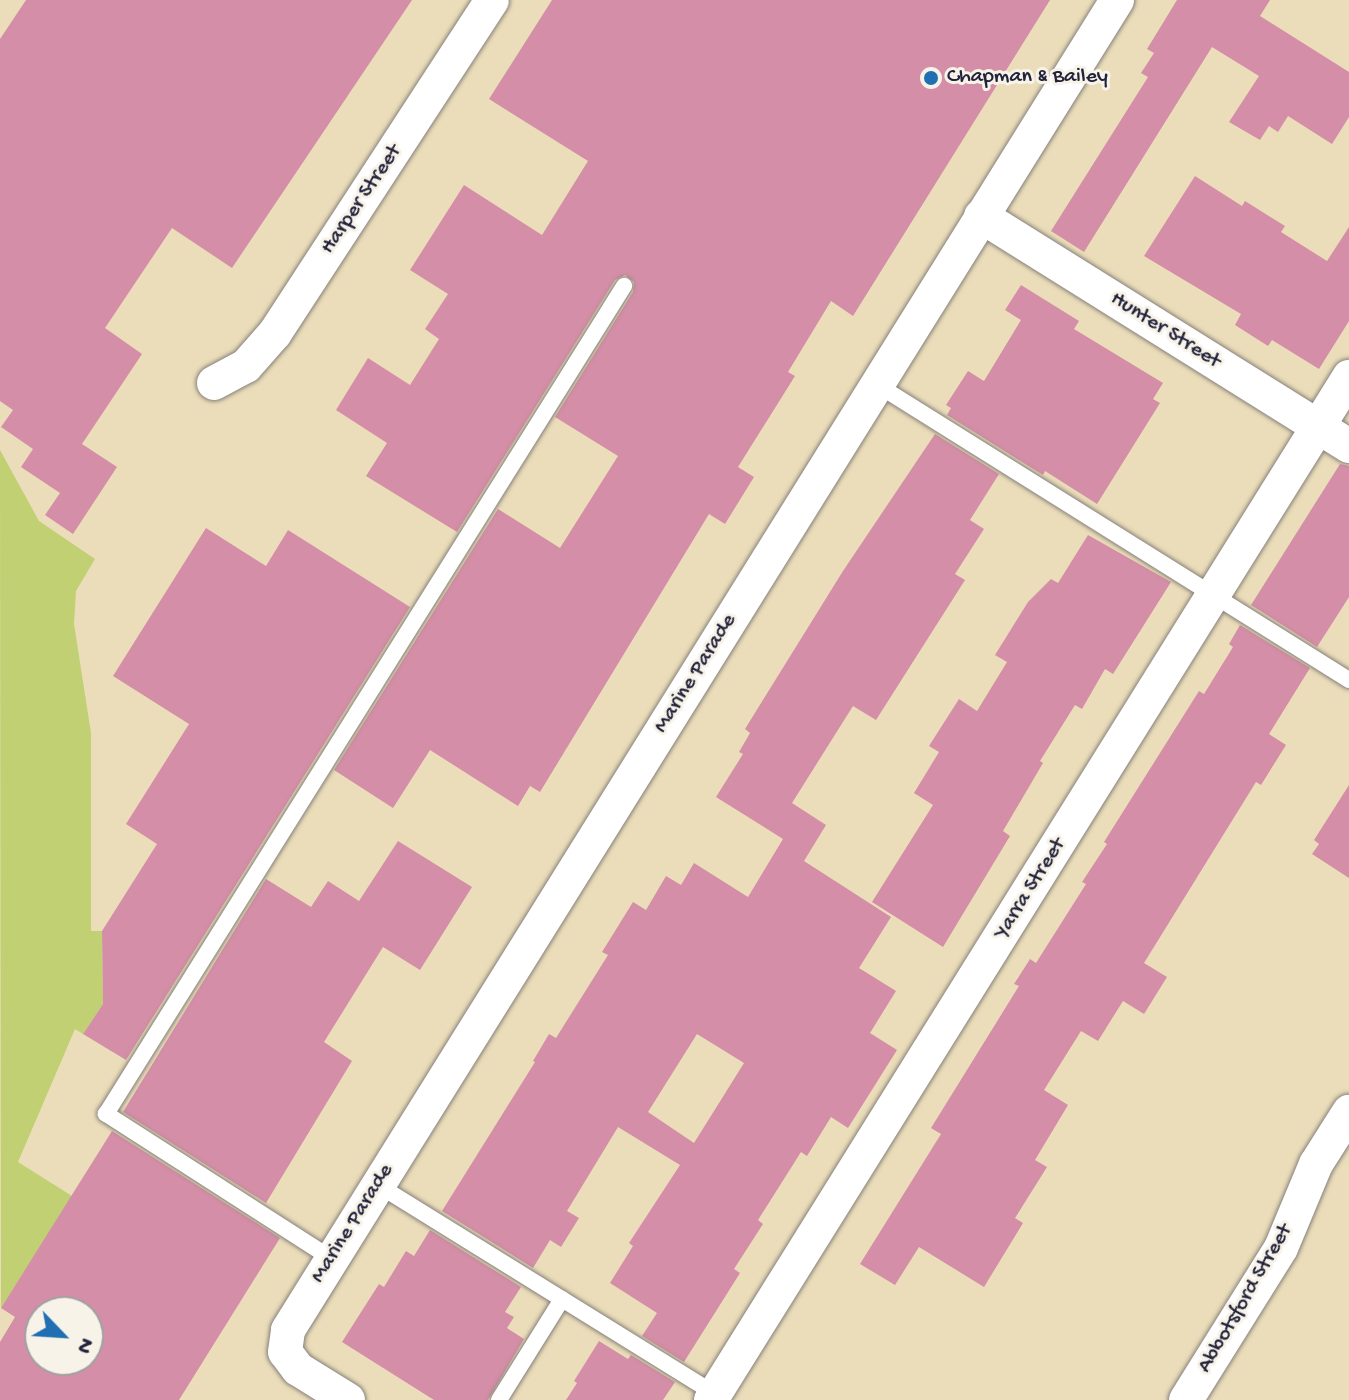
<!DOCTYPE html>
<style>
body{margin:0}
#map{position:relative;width:1349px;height:1400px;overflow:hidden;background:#ebddba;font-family:"Gochi Hand",sans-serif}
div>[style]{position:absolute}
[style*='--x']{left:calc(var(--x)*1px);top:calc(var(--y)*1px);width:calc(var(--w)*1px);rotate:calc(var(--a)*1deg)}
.green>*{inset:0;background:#c0d072}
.building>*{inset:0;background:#d48ea7}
.roads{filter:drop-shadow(0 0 2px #86807a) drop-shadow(0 0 2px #86807a)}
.service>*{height:16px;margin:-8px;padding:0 8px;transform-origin:8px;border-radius:8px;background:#fff}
.minor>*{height:34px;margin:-17px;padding:0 17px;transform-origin:17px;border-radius:17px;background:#fff}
.dots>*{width:22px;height:22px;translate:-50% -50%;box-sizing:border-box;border:4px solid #f7f3e8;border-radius:50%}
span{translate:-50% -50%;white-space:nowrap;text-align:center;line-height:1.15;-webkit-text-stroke:6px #f7f3e8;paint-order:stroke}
.poi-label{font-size:22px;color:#22223b}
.left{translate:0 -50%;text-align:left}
.street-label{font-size:22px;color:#22223b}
.north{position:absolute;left:24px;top:1296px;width:80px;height:80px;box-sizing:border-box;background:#f7f3e8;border:2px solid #a29fa3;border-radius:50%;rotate:115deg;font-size:22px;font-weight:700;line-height:32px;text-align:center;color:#22223b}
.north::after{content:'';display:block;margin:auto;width:28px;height:36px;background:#1f6fb2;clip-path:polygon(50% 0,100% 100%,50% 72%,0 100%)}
</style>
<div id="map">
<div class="green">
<i style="clip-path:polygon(0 450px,39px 521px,95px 559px,76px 591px,74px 624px,91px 733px,91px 931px,102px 931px,103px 1004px,83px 1034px,75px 1029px,18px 1162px,72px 1196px,1px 1308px)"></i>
</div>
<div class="building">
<i style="clip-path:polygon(26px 0,412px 0,232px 268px,172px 228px,105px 328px,142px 354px,82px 444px,117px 467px,73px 534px,45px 515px,60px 493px,21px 467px,33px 449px,1px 427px,13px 410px,0 401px,0 39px)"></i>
<i style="clip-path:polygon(552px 0,1050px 0,853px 316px,831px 301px,788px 372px,795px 376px,738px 467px,754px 477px,725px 524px,709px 514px,540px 792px,530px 786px,518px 806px,430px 750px,393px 808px,334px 770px,498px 509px,560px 548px,618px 456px,555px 417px,633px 292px,634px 282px,625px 275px,615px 280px,457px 532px,366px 476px,387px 443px,336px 410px,368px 358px,410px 385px,439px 339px,425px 329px,448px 294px,410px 270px,464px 185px,542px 235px,588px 161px,489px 99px)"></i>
<i style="clip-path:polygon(1177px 0,1270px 0,1260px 16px,1349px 72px,1349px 117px,1332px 144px,1288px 116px,1278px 132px,1269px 126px,1260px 140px,1229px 122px,1259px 76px,1212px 47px,1084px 252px,1051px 231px,1148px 77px,1141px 73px,1154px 53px,1147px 49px)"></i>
<i style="clip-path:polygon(1195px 176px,1242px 206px,1245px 201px,1285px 226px,1281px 232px,1327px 261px,1349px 227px,1349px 321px,1319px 369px,1272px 340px,1268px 346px,1235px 325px,1241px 314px,1144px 256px)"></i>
<i style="clip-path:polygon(1021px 285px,1079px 321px,1074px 329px,1163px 383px,1153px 399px,1160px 403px,1097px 504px,1045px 471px,1043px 475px,947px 415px,951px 408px,946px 405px,968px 371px,984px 381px,1021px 320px,1005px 310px)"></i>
<i style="clip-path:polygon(evenodd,935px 434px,999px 474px,970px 520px,984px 529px,955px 574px,965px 580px,876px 720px,853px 706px,792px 803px,826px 825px,804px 861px,891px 917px,859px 968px,896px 991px,870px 1033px,897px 1050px,848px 1128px,831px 1117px,807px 1156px,801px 1152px,758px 1220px,763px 1224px,734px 1269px,740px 1273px,684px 1362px,642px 1336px,657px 1313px,610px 1283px,633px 1246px,629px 1243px,680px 1165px,618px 1127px,567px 1211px,579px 1218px,561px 1247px,550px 1240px,533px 1268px,442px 1211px,535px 1062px,533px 1061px,549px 1034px,556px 1038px,608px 955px,602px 952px,633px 902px,646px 910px,666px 876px,681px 885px,694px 863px,748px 897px,783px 839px,716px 797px,743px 754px,739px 752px,750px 733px,745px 729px,843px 571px,935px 434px,697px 1034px,744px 1063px,694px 1143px,648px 1112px,697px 1034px)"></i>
<i style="clip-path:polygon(1340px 464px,1349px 466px,1349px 597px,1317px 647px,1251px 605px)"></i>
<i style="clip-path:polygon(206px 528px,266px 566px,288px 530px,410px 607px,126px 1060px,83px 1034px,103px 1004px,102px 931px,157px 844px,126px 824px,189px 724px,113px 676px)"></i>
<i style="clip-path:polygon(1088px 535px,1171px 582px,1113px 674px,1105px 669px,1082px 709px,1075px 705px,1040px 761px,1043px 763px,1003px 831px,1010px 836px,943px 947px,872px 902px,933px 805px,914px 793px,939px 752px,929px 746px,959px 699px,977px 711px,1007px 662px,995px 655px,1028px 602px,1051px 579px,1058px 583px)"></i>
<i style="clip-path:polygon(1240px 625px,1310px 668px,1269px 734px,1286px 745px,1261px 785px,1256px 782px,1144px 963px,1167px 977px,1144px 1014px,1123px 1001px,1098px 1041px,1081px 1031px,1044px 1090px,1068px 1105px,1035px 1160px,1047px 1167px,1015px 1218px,1023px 1223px,984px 1287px,919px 1247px,895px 1285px,860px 1264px,941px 1134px,931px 1128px,1019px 986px,1014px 984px,1030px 959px,1036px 963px,1086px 884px,1082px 882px,1107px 844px,1104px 842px,1199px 691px,1204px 694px,1233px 647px,1229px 644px)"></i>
<i style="clip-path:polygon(1349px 785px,1349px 878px,1312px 854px,1319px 844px,1314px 840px)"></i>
<i style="clip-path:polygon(398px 841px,472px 887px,420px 970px,383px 947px,324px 1042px,352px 1061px,266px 1203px,123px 1112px,266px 879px,311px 907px,328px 881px,359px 901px)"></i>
<i style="clip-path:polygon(evenodd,112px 1131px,280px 1238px,179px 1400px,0 1400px,0 1342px,15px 1317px,1px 1308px,112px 1131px,40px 1312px,88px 1312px,88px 1360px,40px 1360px,40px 1312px)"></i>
<i style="clip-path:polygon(430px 1230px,521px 1287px,505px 1312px,514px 1317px,507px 1328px,524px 1339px,488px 1400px,434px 1400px,342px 1342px,379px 1284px,384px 1287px,406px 1251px,414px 1256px)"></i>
<i style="clip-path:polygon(599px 1341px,628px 1359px,631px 1355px,675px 1382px,663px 1400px,566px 1400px,577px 1383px,574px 1381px)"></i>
</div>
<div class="roads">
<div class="service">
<i style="--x:876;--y:384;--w:558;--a:32.04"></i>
<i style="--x:378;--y:1185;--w:399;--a:31.8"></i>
<i style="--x:332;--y:1259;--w:269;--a:-147.3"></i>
<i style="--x:106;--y:1114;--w:977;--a:-57.97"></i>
<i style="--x:499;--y:1400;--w:119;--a:-58"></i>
</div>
<div class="minor">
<i style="--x:981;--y:216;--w:434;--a:32"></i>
<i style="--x:214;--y:383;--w:36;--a:-28"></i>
<i style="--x:246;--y:366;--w:44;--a:-48.7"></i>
<i style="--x:275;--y:333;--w:397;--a:-56.9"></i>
<i style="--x:348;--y:1400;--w:59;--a:-148.2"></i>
<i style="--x:298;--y:1369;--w:21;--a:-127"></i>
<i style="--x:285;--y:1352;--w:22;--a:-82"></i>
<i style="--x:288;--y:1330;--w:1567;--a:-58.06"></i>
<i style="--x:711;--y:1400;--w:1206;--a:-58.05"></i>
<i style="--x:1186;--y:1400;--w:179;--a:-58"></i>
<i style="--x:1281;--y:1248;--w:91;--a:-67.4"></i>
<i style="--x:1316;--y:1164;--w:62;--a:-57.6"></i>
</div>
</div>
<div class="dots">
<i style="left:931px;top:78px;background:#1f6fb2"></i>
</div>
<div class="poi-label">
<span class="left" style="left:947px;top:78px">Chapman &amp; Bailey</span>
</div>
<div class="street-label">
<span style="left:362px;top:200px;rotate:-56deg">Harper Street</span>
<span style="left:1165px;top:331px;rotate:32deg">Hunter Street</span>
<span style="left:696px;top:674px;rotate:-58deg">Marine Parade</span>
<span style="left:1031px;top:889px;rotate:-58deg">Yarra Street</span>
<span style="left:353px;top:1224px;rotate:-58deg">Marine Parade</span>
<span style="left:1246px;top:1299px;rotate:-60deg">Abbotsford Street</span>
</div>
<div class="north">N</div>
</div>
